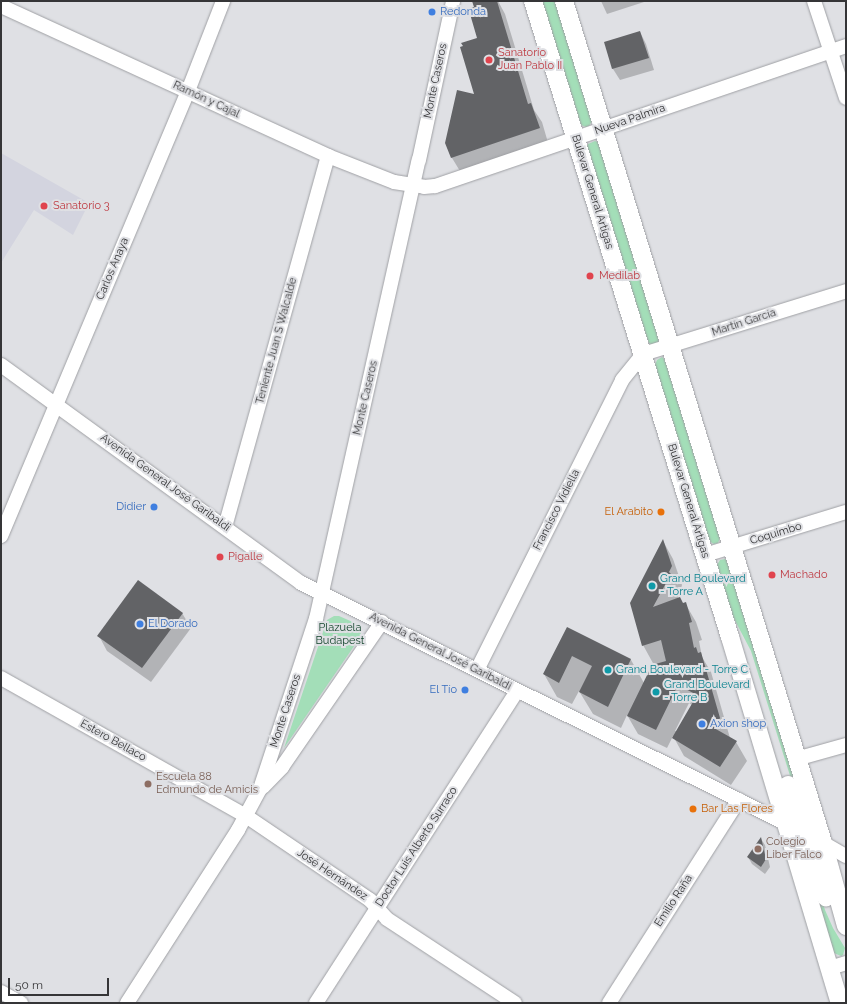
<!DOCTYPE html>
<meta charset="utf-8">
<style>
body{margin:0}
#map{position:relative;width:847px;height:1004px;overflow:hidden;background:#dfe0e4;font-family:Raleway,sans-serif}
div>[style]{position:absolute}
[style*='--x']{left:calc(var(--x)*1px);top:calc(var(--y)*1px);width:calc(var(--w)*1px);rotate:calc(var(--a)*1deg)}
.built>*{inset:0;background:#d3d4df}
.green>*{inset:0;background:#a3deb8}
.shadow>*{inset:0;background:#0003}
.building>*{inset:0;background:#626366}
.roads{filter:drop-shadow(0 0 1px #9fa0a4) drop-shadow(0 0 1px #9fa0a4)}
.minor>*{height:14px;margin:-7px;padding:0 7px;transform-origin:7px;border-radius:7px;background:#fff}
.major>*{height:18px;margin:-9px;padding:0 9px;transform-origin:9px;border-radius:9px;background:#fff}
.dots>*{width:11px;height:11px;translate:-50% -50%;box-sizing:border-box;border:2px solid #dfe0e4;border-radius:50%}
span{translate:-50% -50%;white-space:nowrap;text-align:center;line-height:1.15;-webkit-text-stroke:4px #dfe0e4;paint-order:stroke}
.shop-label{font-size:11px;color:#366cbe}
.left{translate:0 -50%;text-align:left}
.right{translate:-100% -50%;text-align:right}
.health-label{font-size:11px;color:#be3a42}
.street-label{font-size:11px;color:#353537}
.food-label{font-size:11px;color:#c56008}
.culture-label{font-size:11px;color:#0d838f}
.park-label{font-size:11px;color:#0c3f25}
.education-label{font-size:11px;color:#785e54}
.frame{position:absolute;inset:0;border:2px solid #353537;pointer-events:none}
.scale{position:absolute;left:8px;top:978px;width:101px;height:18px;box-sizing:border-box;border:2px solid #353537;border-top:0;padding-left:5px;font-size:12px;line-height:14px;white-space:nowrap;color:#353537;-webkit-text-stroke:3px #dfe0e4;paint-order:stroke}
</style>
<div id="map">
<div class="built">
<i style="clip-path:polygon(1px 153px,89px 203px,73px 235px,34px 210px,1px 263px)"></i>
</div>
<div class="green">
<i style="clip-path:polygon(542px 1px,556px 1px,592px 121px,589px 126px,586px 127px,581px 125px)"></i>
<i style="clip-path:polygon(595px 141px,598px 142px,659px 338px,658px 343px,653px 345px,649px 343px,647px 339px,587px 146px,588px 144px)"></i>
<i style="clip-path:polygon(662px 357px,665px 360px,720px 538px,718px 543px,714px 544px,709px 541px,655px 365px,657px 360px)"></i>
<i style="clip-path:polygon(725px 559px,728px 561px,804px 808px,802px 814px,751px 651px,730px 611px,717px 565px,720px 560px)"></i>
<i style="clip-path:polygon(334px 616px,339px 616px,355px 623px,360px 627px,361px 636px,284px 748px,327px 620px)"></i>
<i style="clip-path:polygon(804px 851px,807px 851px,825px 910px,833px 928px,845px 948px,843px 955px,841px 956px,834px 953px)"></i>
</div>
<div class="shadow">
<i style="clip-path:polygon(479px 1px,498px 1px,505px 14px,534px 110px,542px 122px,549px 146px,463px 176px,452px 158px,446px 143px,476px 95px,478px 39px,474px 14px)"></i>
<i style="clip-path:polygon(601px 1px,644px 1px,644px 2px,607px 14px)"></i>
<i style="clip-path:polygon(640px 32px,646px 44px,654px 70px,620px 80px,613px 69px,605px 43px)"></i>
<i style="clip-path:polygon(evenodd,663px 541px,673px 559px,682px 585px,678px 599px,683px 604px,685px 603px,696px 622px,702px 640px,699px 641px,702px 657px,711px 672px,730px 738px,736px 742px,747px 761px,731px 785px,684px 756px,673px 736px,667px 748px,638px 734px,627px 715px,621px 728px,593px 714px,579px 691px,572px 704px,557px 697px,544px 674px,567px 629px,631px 660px,644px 683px,654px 665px,643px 645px,663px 541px,689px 703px,692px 705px,677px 731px,675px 731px,689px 703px)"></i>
<i style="clip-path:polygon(182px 613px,191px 628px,151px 682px,107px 651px,99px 636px)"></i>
<i style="clip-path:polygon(761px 839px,765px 845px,770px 867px,765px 874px,752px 864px,748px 857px)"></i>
</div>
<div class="building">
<i style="clip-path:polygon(472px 1px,497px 1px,528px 104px,531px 103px,540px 128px,451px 158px,445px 143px,457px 90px,474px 94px,460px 47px,463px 46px,461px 43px,477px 38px,470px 14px,473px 13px,471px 8px,474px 7px)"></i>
<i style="clip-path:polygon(640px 31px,649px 58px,612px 69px,604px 42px)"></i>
<i style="clip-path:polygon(663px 539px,672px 566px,669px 572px,671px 574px,653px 607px,680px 597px,683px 603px,686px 602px,692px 622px,689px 623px,694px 648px,696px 647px,698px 653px,701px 652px,720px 718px,714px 728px,737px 741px,720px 767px,672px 738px,697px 695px,678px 685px,656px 730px,627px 716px,652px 665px,666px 661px,661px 640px,642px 646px,630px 603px)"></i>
<i style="clip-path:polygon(138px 580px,183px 613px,142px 668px,97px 636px)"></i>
<i style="clip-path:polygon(567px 627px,631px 659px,608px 707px,579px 692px,592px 666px,572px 656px,559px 683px,543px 674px)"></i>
<i style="clip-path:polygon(761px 837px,766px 859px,761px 867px,747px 857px)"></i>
</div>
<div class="roads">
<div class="minor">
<i style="--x:814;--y:1;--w:102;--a:71.7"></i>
<i style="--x:1;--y:6;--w:360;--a:24.6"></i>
<i style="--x:328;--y:156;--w:71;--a:21.5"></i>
<i style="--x:394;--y:182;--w:30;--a:9"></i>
<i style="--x:424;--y:187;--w:11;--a:-5"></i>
<i style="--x:435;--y:186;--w:434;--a:-18.8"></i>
<i style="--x:1;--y:365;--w:371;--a:36"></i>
<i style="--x:301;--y:583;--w:547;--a:26.38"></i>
<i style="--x:225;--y:527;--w:385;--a:-74.5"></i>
<i style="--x:1;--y:536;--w:483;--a:-67.2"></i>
<i style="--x:188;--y:91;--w:97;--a:-68.7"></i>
<i style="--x:705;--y:555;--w:147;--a:-17"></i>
<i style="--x:477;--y:670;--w:324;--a:-63.4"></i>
<i style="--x:622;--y:380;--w:33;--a:-51"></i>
<i style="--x:643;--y:354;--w:213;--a:-17.2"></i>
<i style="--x:1;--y:678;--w:281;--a:29.4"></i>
<i style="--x:246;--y:816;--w:150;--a:34.1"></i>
<i style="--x:370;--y:900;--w:25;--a:48"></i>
<i style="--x:387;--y:919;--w:153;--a:33.3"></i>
<i style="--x:796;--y:759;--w:52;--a:-15.6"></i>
<i style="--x:263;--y:787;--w:28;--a:-46"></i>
<i style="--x:282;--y:767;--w:176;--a:-55.4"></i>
<i style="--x:818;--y:840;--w:32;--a:30"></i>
<i style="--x:830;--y:968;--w:17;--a:-17"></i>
<i style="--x:1;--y:992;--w:23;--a:29"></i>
<i style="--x:127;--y:1003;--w:206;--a:-57.3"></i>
<i style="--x:238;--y:830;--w:47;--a:-61.8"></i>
<i style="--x:260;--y:789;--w:179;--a:-71.8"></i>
<i style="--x:316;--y:619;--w:470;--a:-77.4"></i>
<i style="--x:419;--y:160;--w:163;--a:-77.9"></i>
<i style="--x:316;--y:1003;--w:371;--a:-57.2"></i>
<i style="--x:609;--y:1003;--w:241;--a:-57.4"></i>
</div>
<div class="major">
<i style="--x:533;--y:1;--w:666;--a:72.79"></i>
<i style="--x:730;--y:637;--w:382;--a:73.3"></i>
<i style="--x:564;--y:1;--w:881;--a:72.9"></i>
<i style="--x:823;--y:843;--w:86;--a:74.5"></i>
<i style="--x:788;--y:785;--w:33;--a:72"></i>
<i style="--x:798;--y:816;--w:14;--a:54"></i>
<i style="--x:806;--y:827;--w:21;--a:43"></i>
<i style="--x:794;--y:830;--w:12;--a:42"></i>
<i style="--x:803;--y:838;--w:13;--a:58"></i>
<i style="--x:810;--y:849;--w:51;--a:71.6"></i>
</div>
</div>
<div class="dots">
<i style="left:432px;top:12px;background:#3f7fe0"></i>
<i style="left:489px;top:60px;background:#e0444e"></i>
<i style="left:44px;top:206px;background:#e0444e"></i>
<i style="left:590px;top:276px;background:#e0444e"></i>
<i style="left:154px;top:507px;background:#3f7fe0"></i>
<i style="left:661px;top:512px;background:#e8710a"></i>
<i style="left:220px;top:557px;background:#e0444e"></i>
<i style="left:772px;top:575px;background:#e0444e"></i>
<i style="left:652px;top:586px;background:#0f9aa8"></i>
<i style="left:140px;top:624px;background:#3f7fe0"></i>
<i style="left:608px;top:670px;background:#0f9aa8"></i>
<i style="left:465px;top:690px;background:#3f7fe0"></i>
<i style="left:656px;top:692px;background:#0f9aa8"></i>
<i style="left:702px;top:724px;background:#3f7fe0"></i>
<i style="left:148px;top:784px;background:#8d6e63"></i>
<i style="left:693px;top:809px;background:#e8710a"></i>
<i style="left:758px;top:849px;background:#8d6e63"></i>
</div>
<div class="shop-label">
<span class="left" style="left:440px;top:12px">Redonda</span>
<span class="right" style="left:146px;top:507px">Didier</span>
<span class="left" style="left:148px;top:624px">El Dorado</span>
<span class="right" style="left:457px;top:690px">El Tío</span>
<span class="left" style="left:710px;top:724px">Axion shop</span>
</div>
<div class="health-label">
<span class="left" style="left:498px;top:60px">Sanatorio<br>Juan Pablo II</span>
<span class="left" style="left:53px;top:206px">Sanatorio 3</span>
<span class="left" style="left:599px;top:276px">Medilab</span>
<span class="left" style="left:228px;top:557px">Pigalle</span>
<span class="left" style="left:780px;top:575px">Machado</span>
</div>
<div class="street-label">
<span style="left:436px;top:81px;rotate:-78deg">Monte Caseros</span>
<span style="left:206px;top:100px;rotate:25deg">Ramón y Cajal</span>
<span style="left:630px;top:120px;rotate:-19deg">Nueva Palmira</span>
<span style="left:592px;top:192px;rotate:73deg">Bulevar General Artigas</span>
<span style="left:113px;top:269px;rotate:-67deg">Carlos Anaya</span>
<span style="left:744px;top:323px;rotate:-18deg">Martín García</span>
<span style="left:277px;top:341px;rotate:-75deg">Teniente Juan S Walcalde</span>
<span style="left:366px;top:398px;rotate:-77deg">Monte Caseros</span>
<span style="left:165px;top:483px;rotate:36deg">Avenida General José Garibaldi</span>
<span style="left:688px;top:501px;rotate:73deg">Bulevar General Artigas</span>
<span style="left:557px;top:510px;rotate:-63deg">Francisco Vidiella</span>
<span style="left:776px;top:534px;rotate:-17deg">Coquimbo</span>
<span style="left:440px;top:652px;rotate:27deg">Avenida General José Garibaldi</span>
<span style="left:286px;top:711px;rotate:-72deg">Monte Caseros</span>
<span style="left:113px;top:741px;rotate:29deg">Estero Bellaco</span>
<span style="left:417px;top:847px;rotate:-57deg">Doctor Luis Alberto Surraco</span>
<span style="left:332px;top:875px;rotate:34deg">José Hernández</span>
<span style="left:674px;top:901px;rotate:-57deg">Emilio Raña</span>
</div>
<div class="food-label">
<span class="right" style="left:653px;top:512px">El Arabito</span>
<span class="left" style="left:701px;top:809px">Bar Las Flores</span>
</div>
<div class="culture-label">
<span class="left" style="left:660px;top:586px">Grand Boulevard<br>- Torre A</span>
<span class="left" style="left:616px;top:670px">Grand Boulevard - Torre C</span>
<span class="left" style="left:664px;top:692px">Grand Boulevard<br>- Torre B</span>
</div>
<div class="park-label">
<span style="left:340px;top:635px">Plazuela<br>Budapest</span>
</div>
<div class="education-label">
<span class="left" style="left:156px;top:784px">Escuela 88<br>Edmundo de Amicis</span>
<span class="left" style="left:766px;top:849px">Colegio<br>Liber Falco</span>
</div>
<div class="frame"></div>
<div class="scale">50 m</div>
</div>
